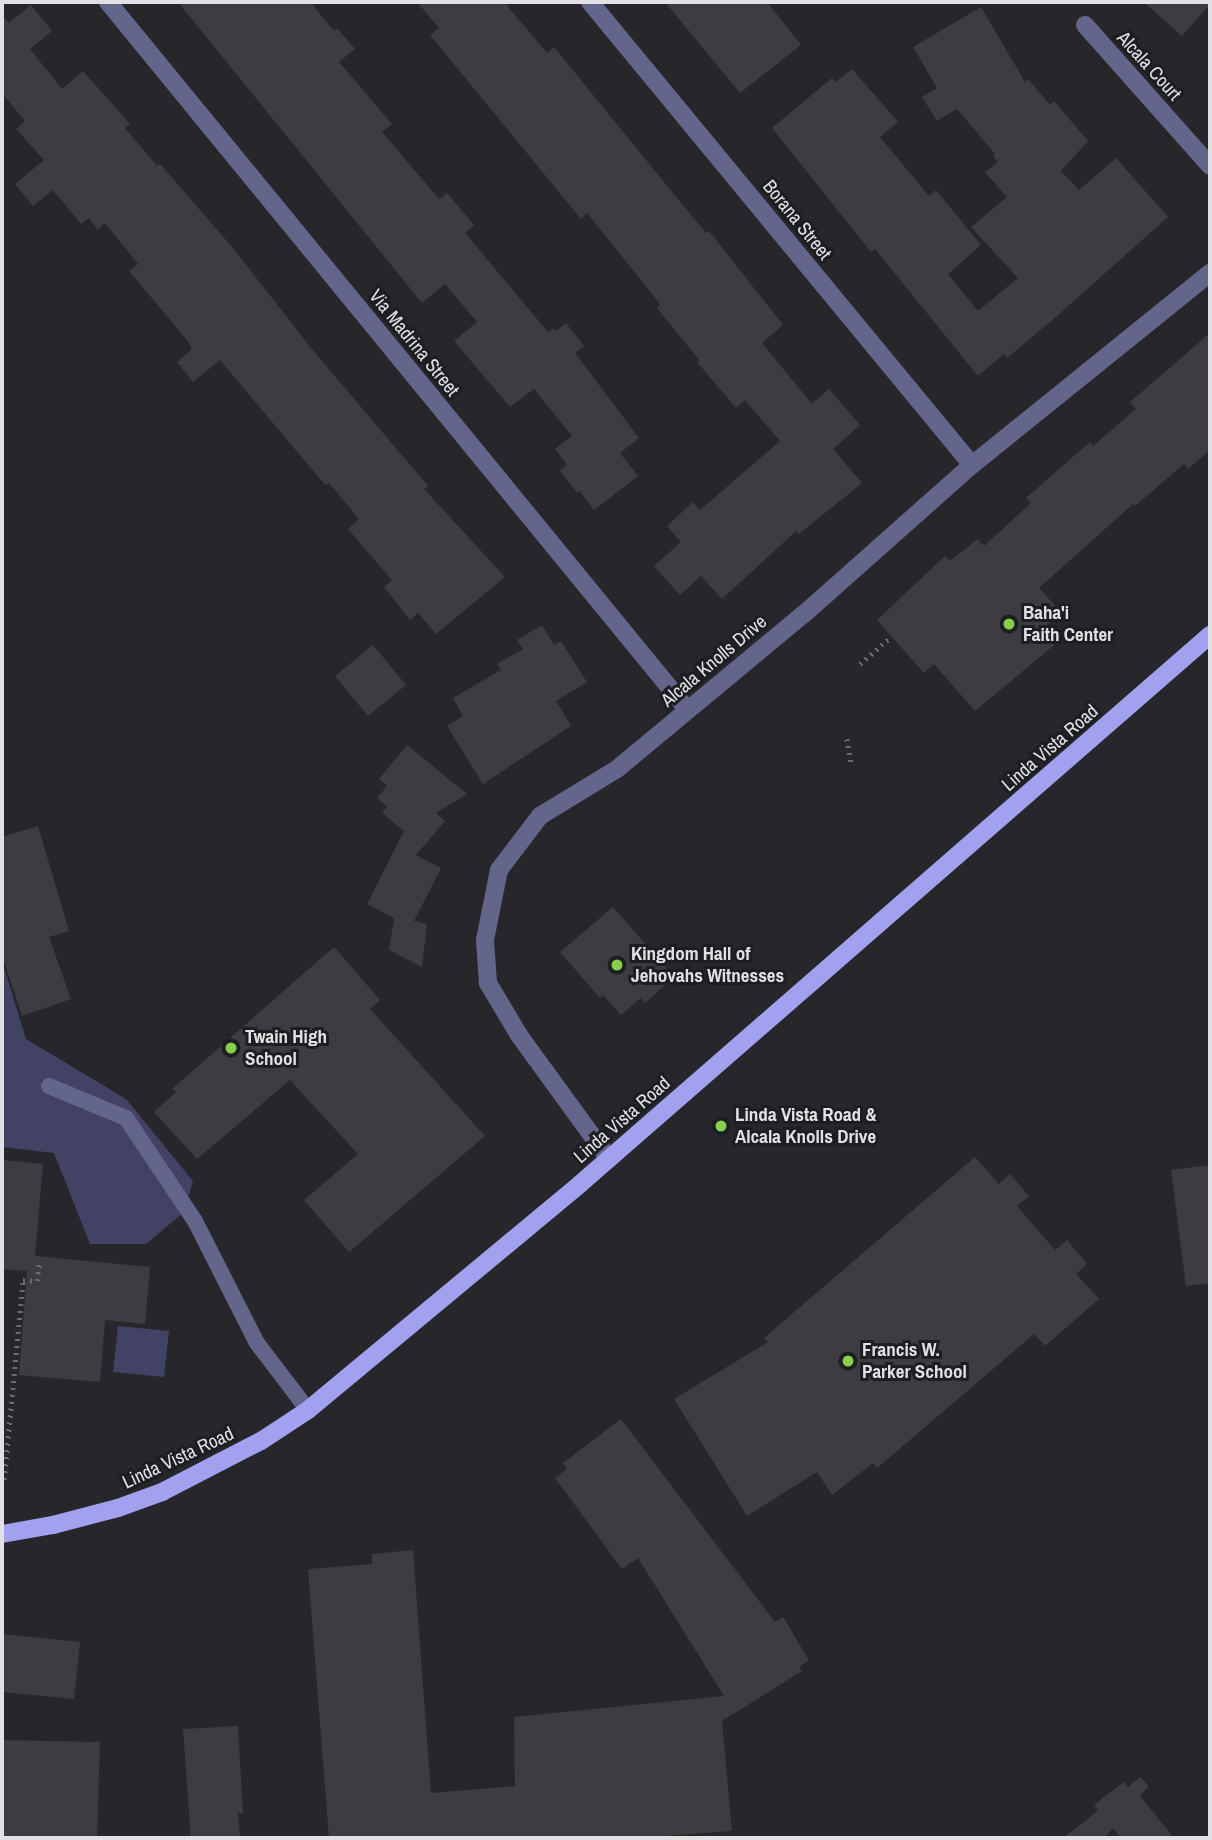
<!DOCTYPE html>
<style>
body{margin:0}
#map{position:relative;width:1212px;height:1840px;overflow:hidden;background:#27272b;font-family:"Archivo Narrow",sans-serif}
div>[style]{position:absolute}
[style*='--x']{left:calc(var(--x)*1px);top:calc(var(--y)*1px);width:calc(var(--w)*1px);rotate:calc(var(--a)*1deg)}
.green>*{inset:0;background:#424264}
.building>*{inset:0;background:#3d3d41}
.path>*{height:4.5px;margin-top:-2.25px;transform-origin:0;background:repeating-linear-gradient(90deg,#6c6c70 0 2px,transparent 0 7px)}
.service>*{height:16px;margin:-8px;padding:0 8px;transform-origin:8px;border-radius:8px;background:#64658b}
.minor>*{height:18px;margin:-9px;padding:0 9px;transform-origin:9px;border-radius:9px;background:#64658b}
.primary>*{height:18px;margin:-9px;padding:0 9px;transform-origin:9px;border-radius:9px;background:#a1a1f0}
.dots>*{width:19px;height:19px;translate:-50% -50%;box-sizing:border-box;border:4px solid #1d1e21;border-radius:50%}
span{translate:-50% -50%;white-space:nowrap;text-align:center;line-height:1.15;-webkit-text-stroke:6px #1d1e21;paint-order:stroke}
.street-label{font-size:19px;color:#e1e1e4}
.poi-label{font-size:19px;color:#e1e1e4;font-weight:700}
.left{translate:0 -50%;text-align:left}
.frame{position:absolute;inset:0;border:4px solid #e1e1e4;pointer-events:none}
</style>
<div id="map">
<div class="green">
<i style="clip-path:polygon(2px 961px,26px 1039px,126px 1099px,193px 1181px,184px 1212px,146px 1244px,90px 1244px,54px 1153px,2px 1147px)"></i>
<i style="clip-path:polygon(118px 1326px,169px 1331px,164px 1377px,113px 1372px)"></i>
</div>
<div class="building">
<i style="clip-path:polygon(178px 2px,310px 2px,334px 31px,337px 28px,355px 49px,339px 62px,392px 124px,382px 132px,439px 199px,447px 193px,474px 225px,465px 233px,548px 332px,554px 328px,556px 331px,566px 323px,584px 346px,575px 353px,639px 438px,620px 453px,638px 476px,594px 510px,580px 491px,577px 493px,560px 470px,567px 465px,555px 449px,572px 436px,534px 389px,510px 407px,454px 341px,477px 322px,445px 284px,422px 303px)"></i>
<i style="clip-path:polygon(417px 2px,504px 2px,547px 53px,554px 47px,677px 198px,706px 233px,709px 231px,783px 325px,762px 343px,812px 404px,829px 389px,860px 425px,833px 449px,862px 483px,799px 534px,796px 531px,722px 599px,701px 576px,680px 595px,654px 566px,681px 542px,667px 526px,693px 502px,700px 510px,780px 441px,745px 400px,736px 408px,697px 362px,700px 361px,657px 308px,660px 305px,653px 295px,587px 213px,581px 219px,430px 35px,439px 28px)"></i>
<i style="clip-path:polygon(665px 2px,767px 2px,801px 45px,740px 93px)"></i>
<i style="clip-path:polygon(1144px 2px,1210px 2px,1210px 4px,1182px 36px)"></i>
<i style="clip-path:polygon(31px 5px,52px 31px,30px 49px,62px 89px,83px 71px,130px 124px,125px 128px,157px 166px,160px 164px,233px 248px,311px 348px,428px 486px,424px 489px,505px 577px,436px 634px,418px 613px,410px 620px,384px 587px,392px 580px,348px 529px,359px 519px,329px 483px,326px 485px,320px 479px,220px 360px,193px 382px,177px 362px,192px 349px,187px 340px,129px 271px,138px 264px,105px 223px,98px 230px,89px 218px,81px 224px,53px 190px,33px 206px,15px 184px,44px 160px,16px 129px,25px 121px,2px 93px,2px 15px,9px 23px)"></i>
<i style="clip-path:polygon(981px 7px,1025px 82px,1028px 79px,1050px 105px,1054px 101px,1088px 141px,1061px 171px,1079px 190px,1116px 158px,1168px 217px,1057px 316px,1007px 358px,1004px 354px,978px 376px,875px 249px,871px 252px,772px 128px,832px 78px,836px 82px,852px 69px,898px 122px,880px 137px,929px 196px,936px 190px,981px 245px,948px 274px,978px 311px,1018px 278px,971px 227px,1007px 197px,985px 172px,998px 162px,993px 156px,995px 154px,957px 109px,937px 121px,922px 97px,937px 88px,913px 47px)"></i>
<i style="clip-path:polygon(1210px 333px,1210px 450px,1188px 469px,1184px 464px,1135px 506px,1133px 504px,1039px 588px,1062px 613px,1046px 626px,1059px 641px,975px 711px,934px 664px,924px 673px,877px 620px,945px 556px,950px 561px,978px 539px,984px 546px,1031px 503px,1026px 498px,1090px 442px,1093px 446px,1136px 409px,1130px 402px)"></i>
<i style="clip-path:polygon(542px 625px,554px 645px,561px 641px,587px 682px,556px 701px,571px 726px,483px 784px,447px 726px,463px 716px,453px 698px,501px 670px,497px 664px,523px 649px,517px 640px)"></i>
<i style="clip-path:polygon(373px 645px,406px 685px,368px 716px,335px 676px)"></i>
<i style="clip-path:polygon(407px 745px,467px 794px,436px 813px,445px 821px,416px 855px,441px 868px,414px 921px,427px 924px,422px 967px,389px 950px,394px 918px,367px 904px,404px 831px,382px 813px,387px 807px,377px 798px,387px 786px,379px 779px)"></i>
<i style="clip-path:polygon(38px 826px,69px 931px,49px 937px,71px 999px,22px 1016px,2px 955px,2px 837px)"></i>
<i style="clip-path:polygon(613px 907px,674px 977px,645px 1003px,641px 998px,621px 1015px,603px 995px,600px 998px,560px 952px)"></i>
<i style="clip-path:polygon(334px 947px,380px 1000px,370px 1009px,485px 1136px,349px 1252px,304px 1200px,358px 1154px,290px 1080px,197px 1159px,154px 1112px,176px 1092px,172px 1089px)"></i>
<i style="clip-path:polygon(975px 1157px,999px 1184px,1010px 1174px,1029px 1196px,1017px 1206px,1055px 1250px,1067px 1240px,1087px 1264px,1076px 1274px,1099px 1299px,1045px 1346px,1034px 1334px,877px 1468px,873px 1463px,832px 1495px,817px 1472px,747px 1516px,674px 1399px,768px 1342px,764px 1338px)"></i>
<i style="clip-path:polygon(2px 1160px,43px 1164px,35px 1256px,150px 1267px,145px 1324px,105px 1320px,100px 1382px,19px 1375px,27px 1271px,2px 1269px)"></i>
<i style="clip-path:polygon(1210px 1165px,1210px 1283px,1186px 1286px,1171px 1170px)"></i>
<i style="clip-path:polygon(621px 1419px,775px 1622px,783px 1617px,809px 1660px,799px 1667px,802px 1671px,722px 1721px,732px 1831px,636px 1838px,329px 1838px,308px 1569px,372px 1564px,372px 1554px,413px 1550px,431px 1793px,515px 1786px,514px 1717px,724px 1696px,638px 1558px,622px 1569px,555px 1478px,567px 1469px,563px 1463px)"></i>
<i style="clip-path:polygon(2px 1634px,80px 1642px,74px 1699px,2px 1692px)"></i>
<i style="clip-path:polygon(238px 1726px,243px 1813px,238px 1813px,240px 1838px,191px 1838px,183px 1729px)"></i>
<i style="clip-path:polygon(2px 1740px,100px 1742px,97px 1838px,2px 1838px)"></i>
<i style="clip-path:polygon(1140px 1777px,1149px 1786px,1140px 1796px,1174px 1838px,1121px 1838px,1113px 1828px,1104px 1838px,1063px 1838px,1098px 1811px,1094px 1805px,1096px 1803px,1124px 1782px,1128px 1787px)"></i>
</div>
<div class="path">
<i style="--x:860;--y:664;--w:41;--a:-41.1"></i>
<i style="--x:847;--y:739;--w:27;--a:80"></i>
<i style="--x:4;--y:1480;--w:201;--a:-84.6"></i>
<i style="--x:23;--y:1280;--w:14;--a:4"></i>
<i style="--x:37;--y:1281;--w:17;--a:-83"></i>
</div>
<div class="service">
<i style="--x:49;--y:1086;--w:83;--a:22.6"></i>
<i style="--x:126;--y:1118;--w:124;--a:56.2"></i>
<i style="--x:195;--y:1221;--w:137;--a:63.1"></i>
<i style="--x:257;--y:1343;--w:84;--a:52.7"></i>
</div>
<div class="minor">
<i style="--x:108;--y:2;--w:915;--a:50.68"></i>
<i style="--x:590;--y:2;--w:600;--a:50.48"></i>
<i style="--x:1085;--y:25;--w:188;--a:48.4"></i>
<i style="--x:609;--y:1159;--w:153;--a:-126"></i>
<i style="--x:519;--y:1035;--w:61;--a:-120.8"></i>
<i style="--x:488;--y:983;--w:43;--a:-94"></i>
<i style="--x:485;--y:940;--w:71;--a:-78.7"></i>
<i style="--x:499;--y:870;--w:68;--a:-52.8"></i>
<i style="--x:540;--y:816;--w:90;--a:-31.4"></i>
<i style="--x:617;--y:769;--w:243;--a:-39.7"></i>
<i style="--x:804;--y:614;--w:225;--a:-41.6"></i>
<i style="--x:972;--y:465;--w:306;--a:-38.9"></i>
</div>
<div class="primary">
<i style="--x:2;--y:1534;--w:52;--a:-10"></i>
<i style="--x:53;--y:1525;--w:67;--a:-14.7"></i>
<i style="--x:118;--y:1508;--w:47;--a:-20"></i>
<i style="--x:162;--y:1492;--w:111;--a:-27.3"></i>
<i style="--x:261;--y:1441;--w:56;--a:-33.4"></i>
<i style="--x:308;--y:1410;--w:354;--a:-39.7"></i>
<i style="--x:580;--y:1184;--w:836;--a:-41.07"></i>
</div>
<div class="dots">
<i style="left:1009px;top:624px;background:#87cf4b"></i>
<i style="left:617px;top:965px;background:#87cf4b"></i>
<i style="left:231px;top:1048px;background:#87cf4b"></i>
<i style="left:721px;top:1126px;background:#87cf4b"></i>
<i style="left:848px;top:1361px;background:#87cf4b"></i>
</div>
<div class="street-label">
<span style="left:1149px;top:66px;rotate:48deg">Alcala Court</span>
<span style="left:797px;top:220px;rotate:51deg">Borana Street</span>
<span style="left:414px;top:343px;rotate:51deg">Via Madrina Street</span>
<span style="left:714px;top:661px;rotate:-40deg">Alcala Knolls Drive</span>
<span style="left:1050px;top:748px;rotate:-41deg">Linda Vista Road</span>
<span style="left:622px;top:1120px;rotate:-41deg">Linda Vista Road</span>
<span style="left:178px;top:1458px;rotate:-25deg">Linda Vista Road</span>
</div>
<div class="poi-label">
<span class="left" style="left:1023px;top:624px">Baha'i<br>Faith Center</span>
<span class="left" style="left:631px;top:965px">Kingdom Hall of<br>Jehovahs Witnesses</span>
<span class="left" style="left:245px;top:1048px">Twain High<br>School</span>
<span class="left" style="left:735px;top:1126px">Linda Vista Road &amp;<br>Alcala Knolls Drive</span>
<span class="left" style="left:862px;top:1361px">Francis W.<br>Parker School</span>
</div>
<div class="frame"></div>
</div>
